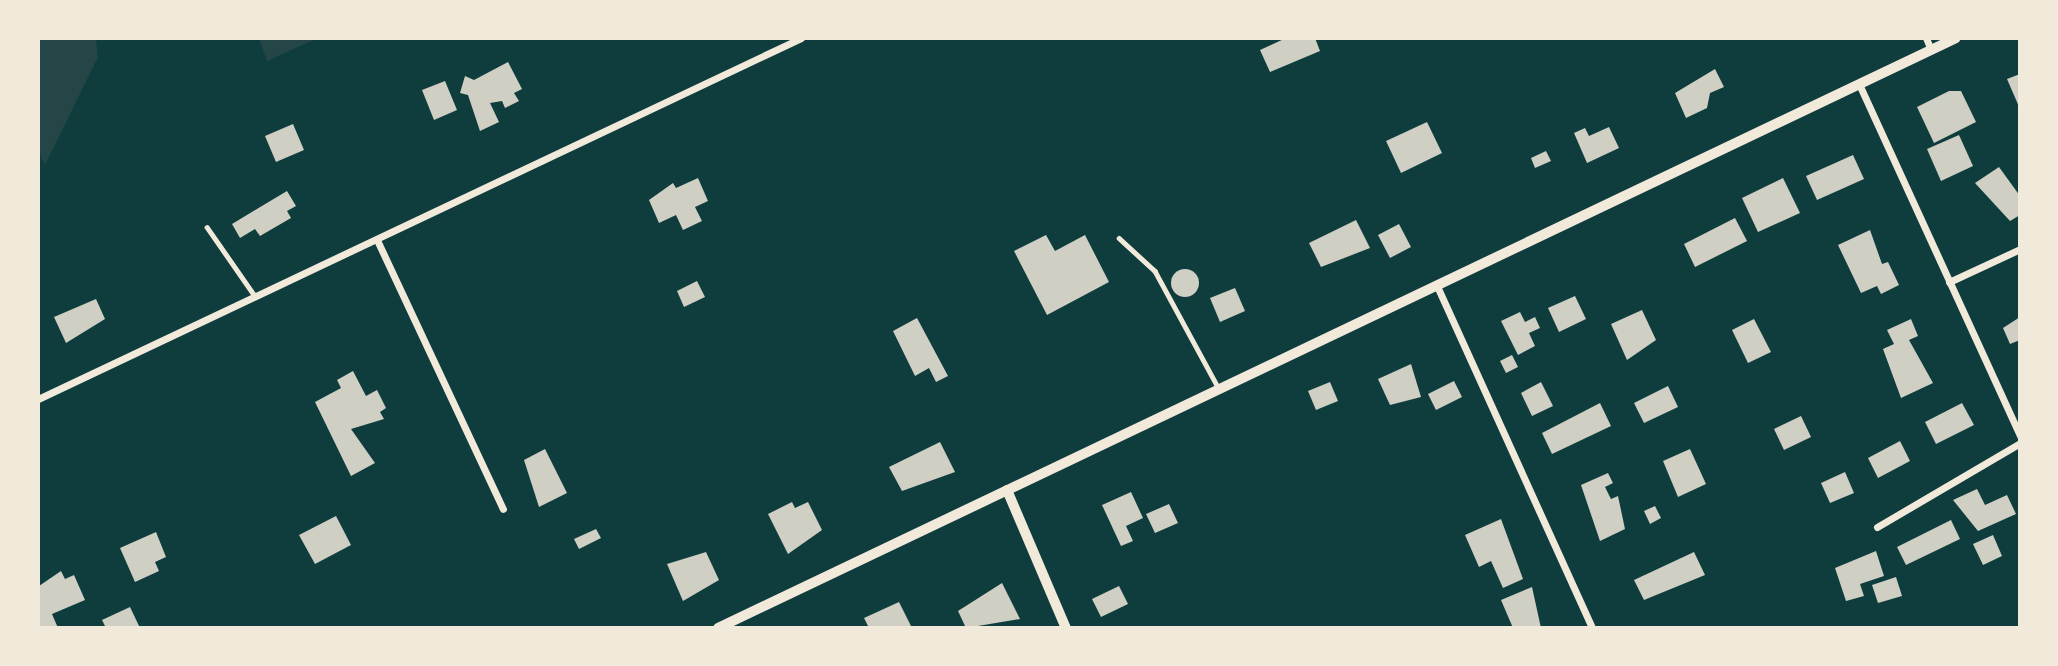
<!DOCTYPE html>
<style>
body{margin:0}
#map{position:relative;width:2058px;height:666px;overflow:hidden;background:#0f3d3e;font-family:Jost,sans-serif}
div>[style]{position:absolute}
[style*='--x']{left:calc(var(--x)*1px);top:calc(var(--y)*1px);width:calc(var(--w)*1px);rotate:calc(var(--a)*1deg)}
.green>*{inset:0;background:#244646}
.building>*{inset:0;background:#cfcfc3}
.round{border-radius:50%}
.service>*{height:4.5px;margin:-2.25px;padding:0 2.25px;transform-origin:2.25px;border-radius:2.25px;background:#f1e9da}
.minor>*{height:7px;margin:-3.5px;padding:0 3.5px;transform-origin:3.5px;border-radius:3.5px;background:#f1e9da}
.tertiary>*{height:10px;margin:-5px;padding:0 5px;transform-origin:5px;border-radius:5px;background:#f1e9da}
span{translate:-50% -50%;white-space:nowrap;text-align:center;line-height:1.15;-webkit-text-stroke:7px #f1e9da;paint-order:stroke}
.frame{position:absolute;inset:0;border:40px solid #f1e9da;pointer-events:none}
</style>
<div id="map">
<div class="green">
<i style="clip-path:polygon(259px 38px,316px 38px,316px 39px,267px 61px)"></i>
<i style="clip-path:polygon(38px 39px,96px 39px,98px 57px,45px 165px,38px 151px)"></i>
</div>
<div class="building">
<i style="clip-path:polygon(1286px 38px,1315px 38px,1320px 51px,1270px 72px,1260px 50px)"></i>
<i style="clip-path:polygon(508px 62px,522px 89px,514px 93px,519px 101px,505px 108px,502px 101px,490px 103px,499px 122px,480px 131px,468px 95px,460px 93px,465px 76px,474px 80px)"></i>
<i style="clip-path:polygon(1715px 69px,1724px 87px,1710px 93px,1707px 108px,1686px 118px,1675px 93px)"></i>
<i style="clip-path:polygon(2020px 74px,2020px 109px,2007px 79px)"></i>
<i style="clip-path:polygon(445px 81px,457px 110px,434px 120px,422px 90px)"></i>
<i style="clip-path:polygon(1949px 91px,1961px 91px,1976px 122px,1934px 143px,1917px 107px)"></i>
<i style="clip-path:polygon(1427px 122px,1442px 153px,1401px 173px,1386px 141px)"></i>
<i style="clip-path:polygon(293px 124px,304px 150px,276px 162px,265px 136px)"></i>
<i style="clip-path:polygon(1609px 127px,1619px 148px,1587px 163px,1574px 133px,1585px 128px,1589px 136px)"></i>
<i style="clip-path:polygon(1959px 135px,1973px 166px,1941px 181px,1927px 149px)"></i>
<i style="clip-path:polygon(1546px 151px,1551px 161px,1535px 168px,1531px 158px)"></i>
<i style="clip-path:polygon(1853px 155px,1864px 179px,1817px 200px,1806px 176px)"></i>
<i style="clip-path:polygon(1999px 167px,2020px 196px,2020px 215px,2010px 221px,1975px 183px)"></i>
<i style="clip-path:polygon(698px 178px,708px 201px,695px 207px,702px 221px,683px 230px,676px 215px,659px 223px,649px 200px,673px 183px,676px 188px)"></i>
<i style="clip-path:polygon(1783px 178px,1800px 213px,1758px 232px,1742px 198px)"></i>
<i style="clip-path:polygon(287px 191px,296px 206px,287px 211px,291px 218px,260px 236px,255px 229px,240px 238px,232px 224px)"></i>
<i style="clip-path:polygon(1735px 218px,1747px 241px,1695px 267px,1684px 244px)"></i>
<i style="clip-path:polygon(1356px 220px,1370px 248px,1321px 267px,1309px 243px)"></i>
<i style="clip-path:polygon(1399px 224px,1411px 247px,1390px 258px,1378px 235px)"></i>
<i style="clip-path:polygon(1870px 230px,1882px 264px,1888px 262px,1899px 285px,1881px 294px,1877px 286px,1861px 293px,1838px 245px)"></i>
<i style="clip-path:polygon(1046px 235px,1055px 251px,1085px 235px,1109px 282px,1047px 315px,1014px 251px)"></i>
<i class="round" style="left:1171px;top:269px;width:28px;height:28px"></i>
<i style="clip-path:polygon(697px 281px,705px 297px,684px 307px,677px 291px)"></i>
<i style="clip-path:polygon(1235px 288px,1245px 311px,1220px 322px,1210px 298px)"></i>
<i style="clip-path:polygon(1575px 296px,1586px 319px,1559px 332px,1548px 308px)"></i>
<i style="clip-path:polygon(96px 299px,105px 319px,66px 343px,54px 317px)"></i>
<i style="clip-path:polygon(1642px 310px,1656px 340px,1627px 360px,1611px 324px)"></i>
<i style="clip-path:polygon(1520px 312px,1525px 322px,1535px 317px,1540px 328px,1529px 333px,1535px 346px,1518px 355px,1501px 321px)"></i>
<i style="clip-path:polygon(2020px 317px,2020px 340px,2010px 344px,2003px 328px)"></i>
<i style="clip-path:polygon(917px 318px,948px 376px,936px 382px,929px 368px,915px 376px,893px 331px)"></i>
<i style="clip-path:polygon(1754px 319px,1771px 352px,1748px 363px,1732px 330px)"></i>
<i style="clip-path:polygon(1911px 319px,1918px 336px,1909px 340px,1933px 383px,1901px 398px,1883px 349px,1894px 344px,1887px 330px)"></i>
<i style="clip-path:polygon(1512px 355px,1518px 367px,1506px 373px,1500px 361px)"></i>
<i style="clip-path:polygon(1411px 364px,1421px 397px,1390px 405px,1378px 379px)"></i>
<i style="clip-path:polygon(353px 371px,366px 396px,377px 390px,386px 408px,380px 412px,384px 419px,351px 429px,375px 463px,351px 476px,315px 402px,341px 388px,337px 380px)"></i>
<i style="clip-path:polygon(1454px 381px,1462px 397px,1436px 410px,1428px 394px)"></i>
<i style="clip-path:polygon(1330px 382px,1338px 401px,1316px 410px,1308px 391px)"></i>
<i style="clip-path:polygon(1541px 382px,1553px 406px,1532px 416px,1521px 393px)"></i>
<i style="clip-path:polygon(1668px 386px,1678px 407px,1644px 423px,1634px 403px)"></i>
<i style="clip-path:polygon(1600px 403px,1611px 426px,1552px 454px,1542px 433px)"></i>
<i style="clip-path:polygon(1962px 403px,1974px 425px,1936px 444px,1925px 422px)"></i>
<i style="clip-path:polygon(1801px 416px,1811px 437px,1784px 450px,1774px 429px)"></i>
<i style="clip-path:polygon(1900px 441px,1910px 461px,1878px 478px,1868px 458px)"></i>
<i style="clip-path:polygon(940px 442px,955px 472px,902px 491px,889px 467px)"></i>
<i style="clip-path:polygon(545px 449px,567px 493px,539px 507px,524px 460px)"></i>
<i style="clip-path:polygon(1690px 449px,1706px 484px,1678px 497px,1663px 461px)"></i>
<i style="clip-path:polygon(1845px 472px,1854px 493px,1830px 503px,1821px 483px)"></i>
<i style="clip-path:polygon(1608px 473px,1613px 483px,1605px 487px,1611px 499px,1618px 496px,1625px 529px,1600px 541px,1581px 485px)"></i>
<i style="clip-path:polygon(1977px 489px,1985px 505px,2007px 495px,2016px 514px,1978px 531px,1953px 500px)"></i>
<i style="clip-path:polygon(1131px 492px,1143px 518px,1126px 526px,1133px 541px,1121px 546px,1102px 505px)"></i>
<i style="clip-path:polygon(792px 502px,795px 508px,808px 502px,822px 530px,788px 554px,768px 514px)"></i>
<i style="clip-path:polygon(1169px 504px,1178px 523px,1155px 533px,1146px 514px)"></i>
<i style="clip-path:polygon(1655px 506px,1661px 518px,1650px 524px,1644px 511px)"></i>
<i style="clip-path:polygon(336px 516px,351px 545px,315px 564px,299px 535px)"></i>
<i style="clip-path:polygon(1501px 519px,1523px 579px,1503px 588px,1491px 561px,1479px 567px,1465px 535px)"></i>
<i style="clip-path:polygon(1951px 520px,1960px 539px,1906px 565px,1897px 547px)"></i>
<i style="clip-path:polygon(596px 529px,601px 538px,579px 549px,574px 539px)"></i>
<i style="clip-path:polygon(156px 532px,166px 557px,155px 562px,159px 571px,135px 582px,120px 548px)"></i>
<i style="clip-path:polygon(1993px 535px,2002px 556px,1983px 565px,1973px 544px)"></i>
<i style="clip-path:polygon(1876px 551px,1884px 576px,1860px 584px,1864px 596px,1846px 601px,1835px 568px)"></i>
<i style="clip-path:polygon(706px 552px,719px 580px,683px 601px,667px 564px)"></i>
<i style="clip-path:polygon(1694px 552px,1705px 575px,1644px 600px,1634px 580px)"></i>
<i style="clip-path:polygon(61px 571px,65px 579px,74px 575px,85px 600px,52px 614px,58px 628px,38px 628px,39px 586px)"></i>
<i style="clip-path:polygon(1896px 577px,1902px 596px,1878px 603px,1872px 585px)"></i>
<i style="clip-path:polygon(1002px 583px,1020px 619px,966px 628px,958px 611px)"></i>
<i style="clip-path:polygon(1119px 586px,1128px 604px,1101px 617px,1092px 599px)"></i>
<i style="clip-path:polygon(1532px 587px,1541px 628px,1513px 628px,1501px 600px)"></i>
<i style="clip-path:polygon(899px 602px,912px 628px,869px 628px,864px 618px)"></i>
<i style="clip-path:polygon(130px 607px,140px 628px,106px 628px,102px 620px)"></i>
</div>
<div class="service">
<i style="--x:207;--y:227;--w:84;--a:55.2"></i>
<i style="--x:1119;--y:238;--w:49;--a:42.5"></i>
<i style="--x:1155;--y:271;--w:134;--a:61.5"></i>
</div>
<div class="minor">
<i style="--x:1926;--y:38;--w:13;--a:67"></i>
<i style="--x:1859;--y:84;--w:387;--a:65.4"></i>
<i style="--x:377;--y:240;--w:297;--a:64.9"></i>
<i style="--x:1949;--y:282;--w:78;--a:-24.9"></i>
<i style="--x:1437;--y:286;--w:375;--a:65.6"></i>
<i style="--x:38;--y:399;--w:844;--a:-25.32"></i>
<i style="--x:1877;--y:527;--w:166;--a:-30.4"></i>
</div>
<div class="tertiary">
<i style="--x:1007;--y:490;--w:150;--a:66.9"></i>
<i style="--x:718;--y:628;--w:1371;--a:-25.48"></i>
</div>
<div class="frame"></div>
</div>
